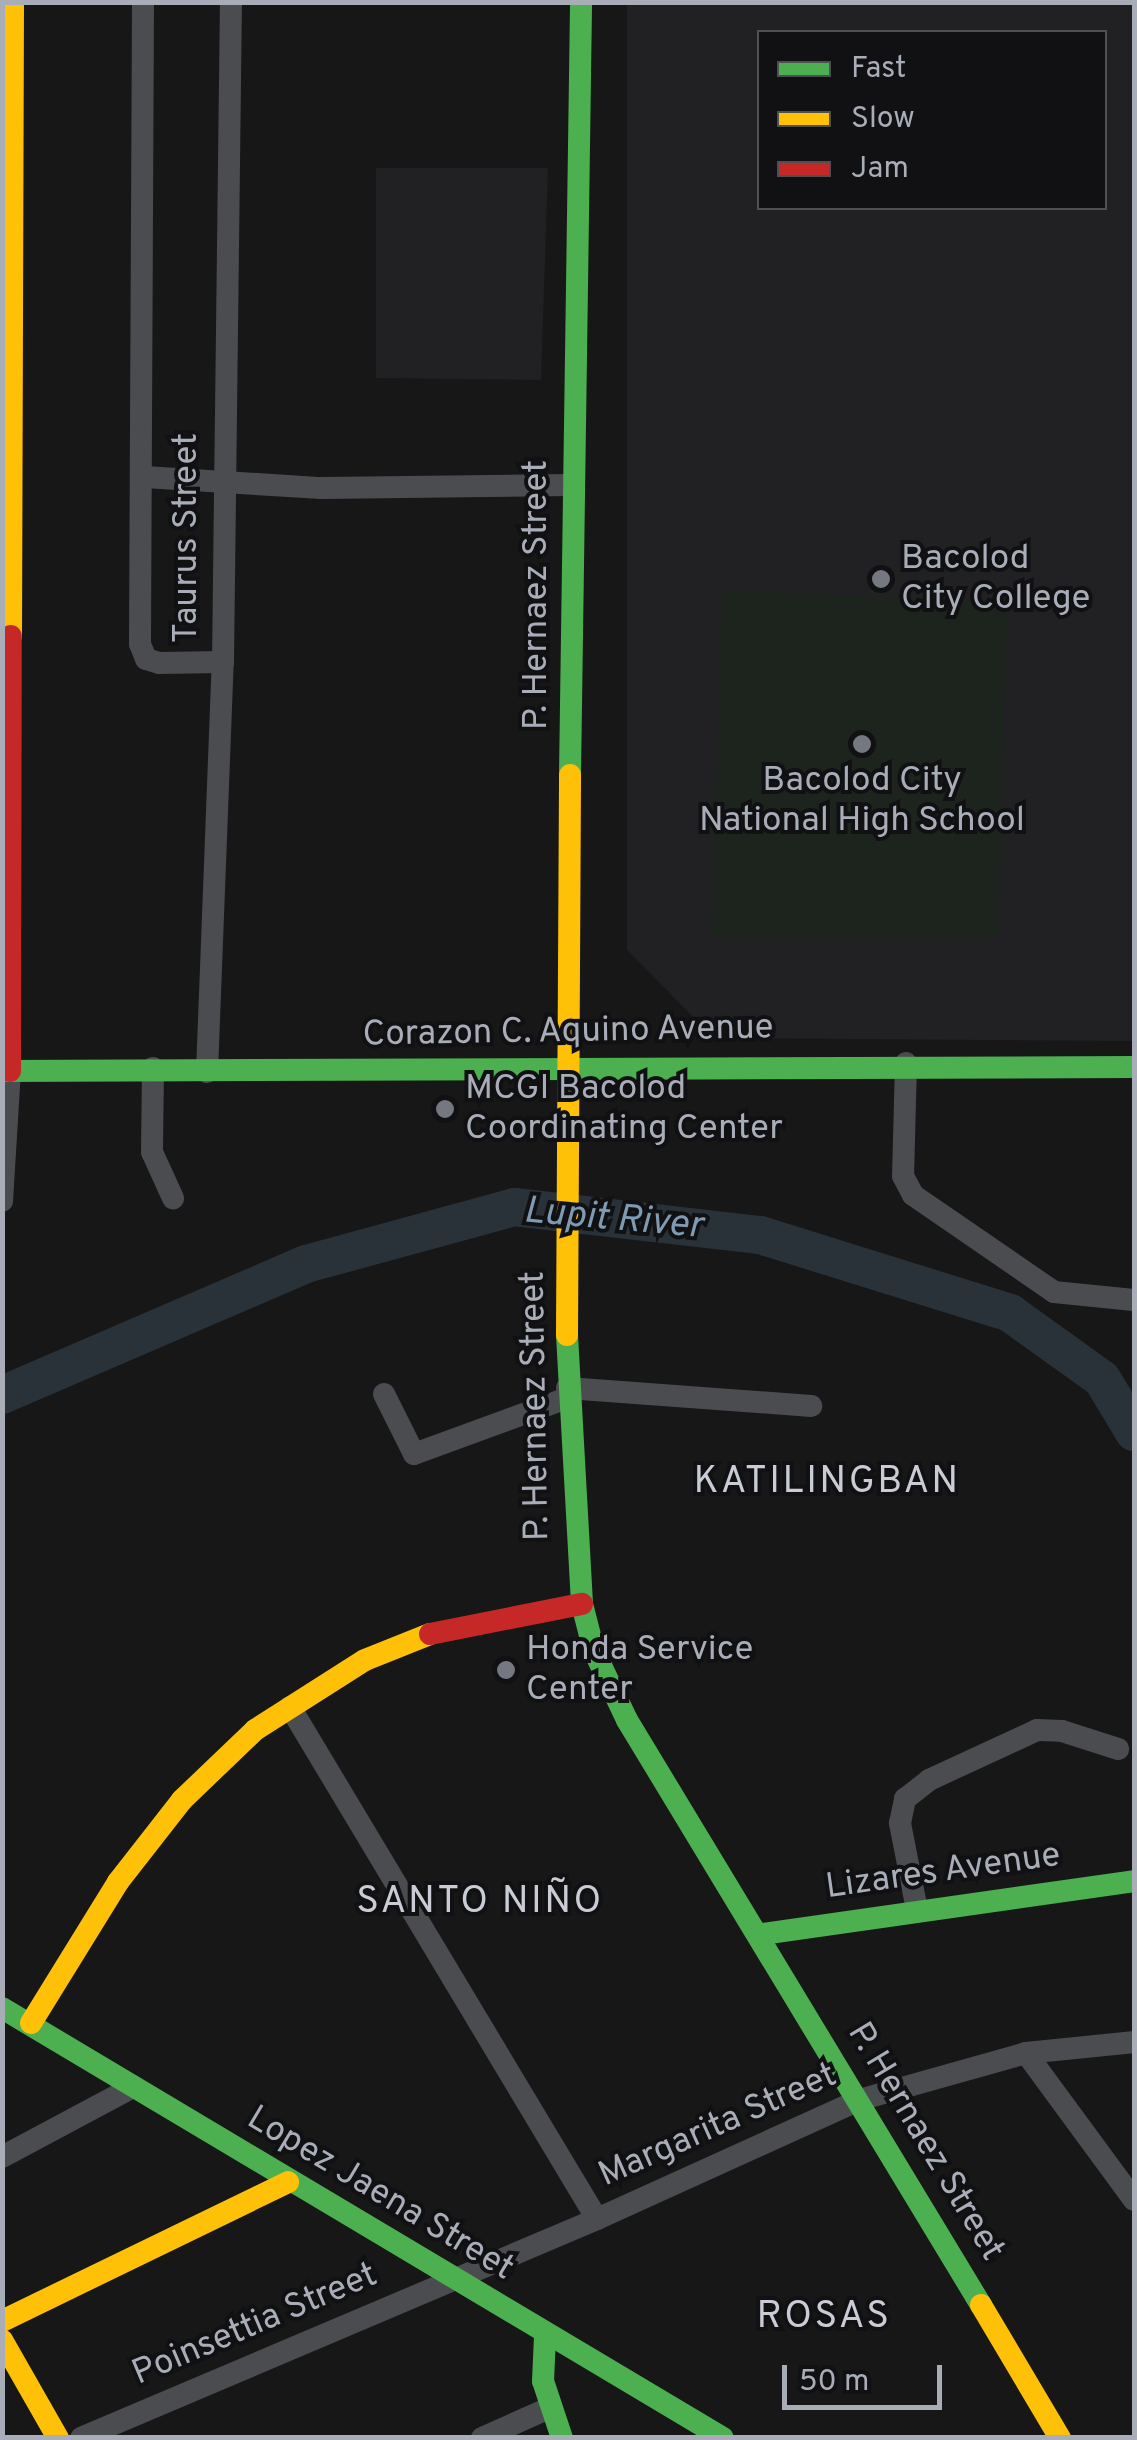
<!DOCTYPE html>
<meta charset="utf-8">
<style>
body{margin:0}
#map{position:relative;width:1137px;height:2440px;overflow:hidden;background:#171717;font-family:Overpass,sans-serif}
div>[style]{position:absolute}
[style*='--x']{left:calc(var(--x)*1px);top:calc(var(--y)*1px);width:calc(var(--w)*1px);rotate:calc(var(--a)*1deg)}
.built>*{inset:0;background:#212123}
.green>*{inset:0;background:#1d241e}
.river>*{height:38px;margin:-19px;padding:0 19px;transform-origin:19px;border-radius:19px;background:#2a3239}
.street>*{height:22px;margin:-11px;padding:0 11px;transform-origin:11px;border-radius:11px;background:#4b4c50}
.fast>*{height:22px;margin:-11px;padding:0 11px;transform-origin:11px;border-radius:11px;background:#4caf50}
.slow>*{height:22px;margin:-11px;padding:0 11px;transform-origin:11px;border-radius:11px;background:#ffc107}
.jam>*{height:22px;margin:-11px;padding:0 11px;transform-origin:11px;border-radius:11px;background:#c62828}
.dots>*{width:28px;height:28px;translate:-50% -50%;box-sizing:border-box;border:5px solid #111113;border-radius:50%}
span{translate:-50% -50%;white-space:nowrap;text-align:center;line-height:1.15;-webkit-text-stroke:8px #111113;paint-order:stroke}
.street-label{font-size:35px;color:#a8adb8}
.poi-label{font-size:35px;color:#a8adb8}
.left{translate:0 -50%;text-align:left}
.water-label{font-size:38px;color:#7f9bb3;font-style:italic}
.neighbourhood-label{font-size:38px;color:#c9ccd4;letter-spacing:2.5px}
.frame{position:absolute;inset:0;border:5px solid #a8adb8;pointer-events:none}
.legend{position:absolute;left:757px;top:30px;width:350px;height:180px;box-sizing:border-box;background:#111113;border:2px solid #4d4f55;margin:0;padding:12px 18px;list-style:none;font-size:30px;color:#a8adb8}
.legend li{display:flex;align-items:center;gap:20px;height:50px}
.legend b{width:50px;border:2px solid #4d4f55}
.scale{position:absolute;left:782px;top:2365px;width:160px;height:45px;box-sizing:border-box;border:5px solid #a8adb8;border-top:0;padding-left:12px;font-size:30px;line-height:35px;white-space:nowrap;color:#a8adb8;-webkit-text-stroke:8px #111113;paint-order:stroke}
</style>
<div id="map">
<div class="built">
<i style="clip-path:polygon(evenodd,627px 3px,1134px 3px,1134px 1041px,714px 1038px,627px 950px,627px 3px,760px 32px,1104px 32px,1104px 208px,760px 208px,760px 32px)"></i>
<i style="clip-path:polygon(376px 168px,548px 168px,541px 380px,376px 378px)"></i>
</div>
<div class="green">
<i style="clip-path:polygon(722px 591px,1007px 601px,997px 936px,712px 935px)"></i>
</div>
<div class="river">
<i style="--x:2;--y:1395;--w:331;--a:-23.3"></i>
<i style="--x:306;--y:1264;--w:216;--a:-15.3"></i>
<i style="--x:514;--y:1207;--w:248;--a:6.5"></i>
<i style="--x:760;--y:1235;--w:262;--a:17.3"></i>
<i style="--x:1010;--y:1313;--w:113;--a:35.7"></i>
<i style="--x:1102;--y:1379;--w:62;--a:58.9"></i>
</div>
<div class="street">
<i style="--x:143;--y:2;--w:642;--a:90.27"></i>
<i style="--x:140;--y:644;--w:16;--a:68"></i>
<i style="--x:146;--y:659;--w:14;--a:17"></i>
<i style="--x:159;--y:663;--w:64;--a:-0.9"></i>
<i style="--x:145;--y:477;--w:177;--a:3.6"></i>
<i style="--x:322;--y:488;--w:250;--a:-0.7"></i>
<i style="--x:906;--y:1063;--w:113;--a:91.5"></i>
<i style="--x:903;--y:1176;--w:21;--a:62"></i>
<i style="--x:913;--y:1195;--w:171;--a:34.5"></i>
<i style="--x:1054;--y:1292;--w:80;--a:5.7"></i>
<i style="--x:153;--y:1068;--w:84;--a:90.7"></i>
<i style="--x:152;--y:1152;--w:51;--a:65.5"></i>
<i style="--x:207;--y:1072;--w:410;--a:-87.8"></i>
<i style="--x:223;--y:662;--w:660;--a:-89.31"></i>
<i style="--x:2;--y:1201;--w:130;--a:-86.5"></i>
<i style="--x:567;--y:1388;--w:245;--a:4.2"></i>
<i style="--x:384;--y:1394;--w:67;--a:63.4"></i>
<i style="--x:414;--y:1454;--w:163;--a:-20.1"></i>
<i style="--x:290;--y:1707;--w:597;--a:59.05"></i>
<i style="--x:917;--y:1910;--w:89;--a:-101.1"></i>
<i style="--x:900;--y:1823;--w:25;--a:-78"></i>
<i style="--x:905;--y:1799;--w:31;--a:-38"></i>
<i style="--x:929;--y:1780;--w:119;--a:-24.8"></i>
<i style="--x:1037;--y:1730;--w:25;--a:2"></i>
<i style="--x:1062;--y:1731;--w:59;--a:17.8"></i>
<i style="--x:1026;--y:2053;--w:182;--a:53.7"></i>
<i style="--x:2;--y:2157;--w:149;--a:-28.1"></i>
<i style="--x:81;--y:2438;--w:561;--a:-23"></i>
<i style="--x:597;--y:2219;--w:288;--a:-24.4"></i>
<i style="--x:859;--y:2100;--w:173;--a:-15.7"></i>
<i style="--x:1026;--y:2053;--w:109;--a:-5.8"></i>
<i style="--x:482;--y:2438;--w:73;--a:-24.1"></i>
</div>
<div class="fast">
<i style="--x:570;--y:775;--w:773;--a:-89.18"></i>
<i style="--x:2;--y:1071;--w:1132;--a:-0.2"></i>
<i style="--x:567;--y:1335;--w:269;--a:86.8"></i>
<i style="--x:582;--y:1604;--w:49;--a:75.7"></i>
<i style="--x:594;--y:1651;--w:76;--a:64.4"></i>
<i style="--x:627;--y:1720;--w:684;--a:58.82"></i>
<i style="--x:762;--y:1934;--w:376;--a:-8.1"></i>
<i style="--x:2;--y:2008;--w:839;--a:30.81"></i>
<i style="--x:545;--y:2336;--w:45;--a:92.5"></i>
<i style="--x:543;--y:2381;--w:60;--a:71.6"></i>
</div>
<div class="slow">
<i style="--x:11;--y:636;--w:634;--a:-89.82"></i>
<i style="--x:567;--y:1335;--w:560;--a:-89.69"></i>
<i style="--x:31;--y:2023;--w:166;--a:-58.3"></i>
<i style="--x:118;--y:1882;--w:104;--a:-52"></i>
<i style="--x:182;--y:1800;--w:101;--a:-43.8"></i>
<i style="--x:255;--y:1730;--w:130;--a:-32.5"></i>
<i style="--x:365;--y:1660;--w:70;--a:-21.8"></i>
<i style="--x:981;--y:2305;--w:155;--a:59.3"></i>
<i style="--x:2;--y:2321;--w:318;--a:-25.9"></i>
<i style="--x:2;--y:2340;--w:113;--a:60.3"></i>
</div>
<div class="jam">
<i style="--x:10;--y:1071;--w:435;--a:-89.9"></i>
<i style="--x:430;--y:1634;--w:155;--a:-11.2"></i>
</div>
<div class="dots">
<i style="left:881px;top:579px;background:#757880"></i>
<i style="left:862px;top:744px;background:#757880"></i>
<i style="left:445px;top:1109px;background:#757880"></i>
<i style="left:506px;top:1670px;background:#757880"></i>
</div>
<div class="street-label">
<span style="left:187px;top:538px;rotate:-90deg">Taurus Street</span>
<span style="left:537px;top:595px;rotate:-90deg">P. Hernaez Street</span>
<span style="left:568px;top:1032px;rotate:-1deg">Corazon C. Aquino Avenue</span>
<span style="left:536px;top:1406px;rotate:-91deg">P. Hernaez Street</span>
<span style="left:943px;top:1872px;rotate:-8deg">Lizares Avenue</span>
<span style="left:718px;top:2126px;rotate:-24deg">Margarita Street</span>
<span style="left:925px;top:2142px;rotate:59deg">P. Hernaez Street</span>
<span style="left:380px;top:2194px;rotate:31deg">Lopez Jaena Street</span>
<span style="left:255px;top:2325px;rotate:-23deg">Poinsettia Street</span>
</div>
<div class="poi-label">
<span class="left" style="left:901px;top:579px">Bacolod<br>City College</span>
<span style="left:862px;top:801px">Bacolod City<br>National High School</span>
<span class="left" style="left:465px;top:1109px">MCGI Bacolod<br>Coordinating Center</span>
<span class="left" style="left:526px;top:1670px">Honda Service<br>Center</span>
</div>
<div class="water-label">
<span style="left:613px;top:1220px;rotate:5deg">Lupit River</span>
</div>
<div class="neighbourhood-label">
<span style="left:827px;top:1483px">KATILINGBAN</span>
<span style="left:480px;top:1903px">SANTO NIÑO</span>
<span style="left:824px;top:2318px">ROSAS</span>
</div>
<div class="frame"></div>
<ul class="legend">
<li><b style="height:12px;background:#4caf50"></b>Fast</li>
<li><b style="height:12px;background:#ffc107"></b>Slow</li>
<li><b style="height:12px;background:#c62828"></b>Jam</li>
</ul>
<div class="scale">50 m</div>
</div>
